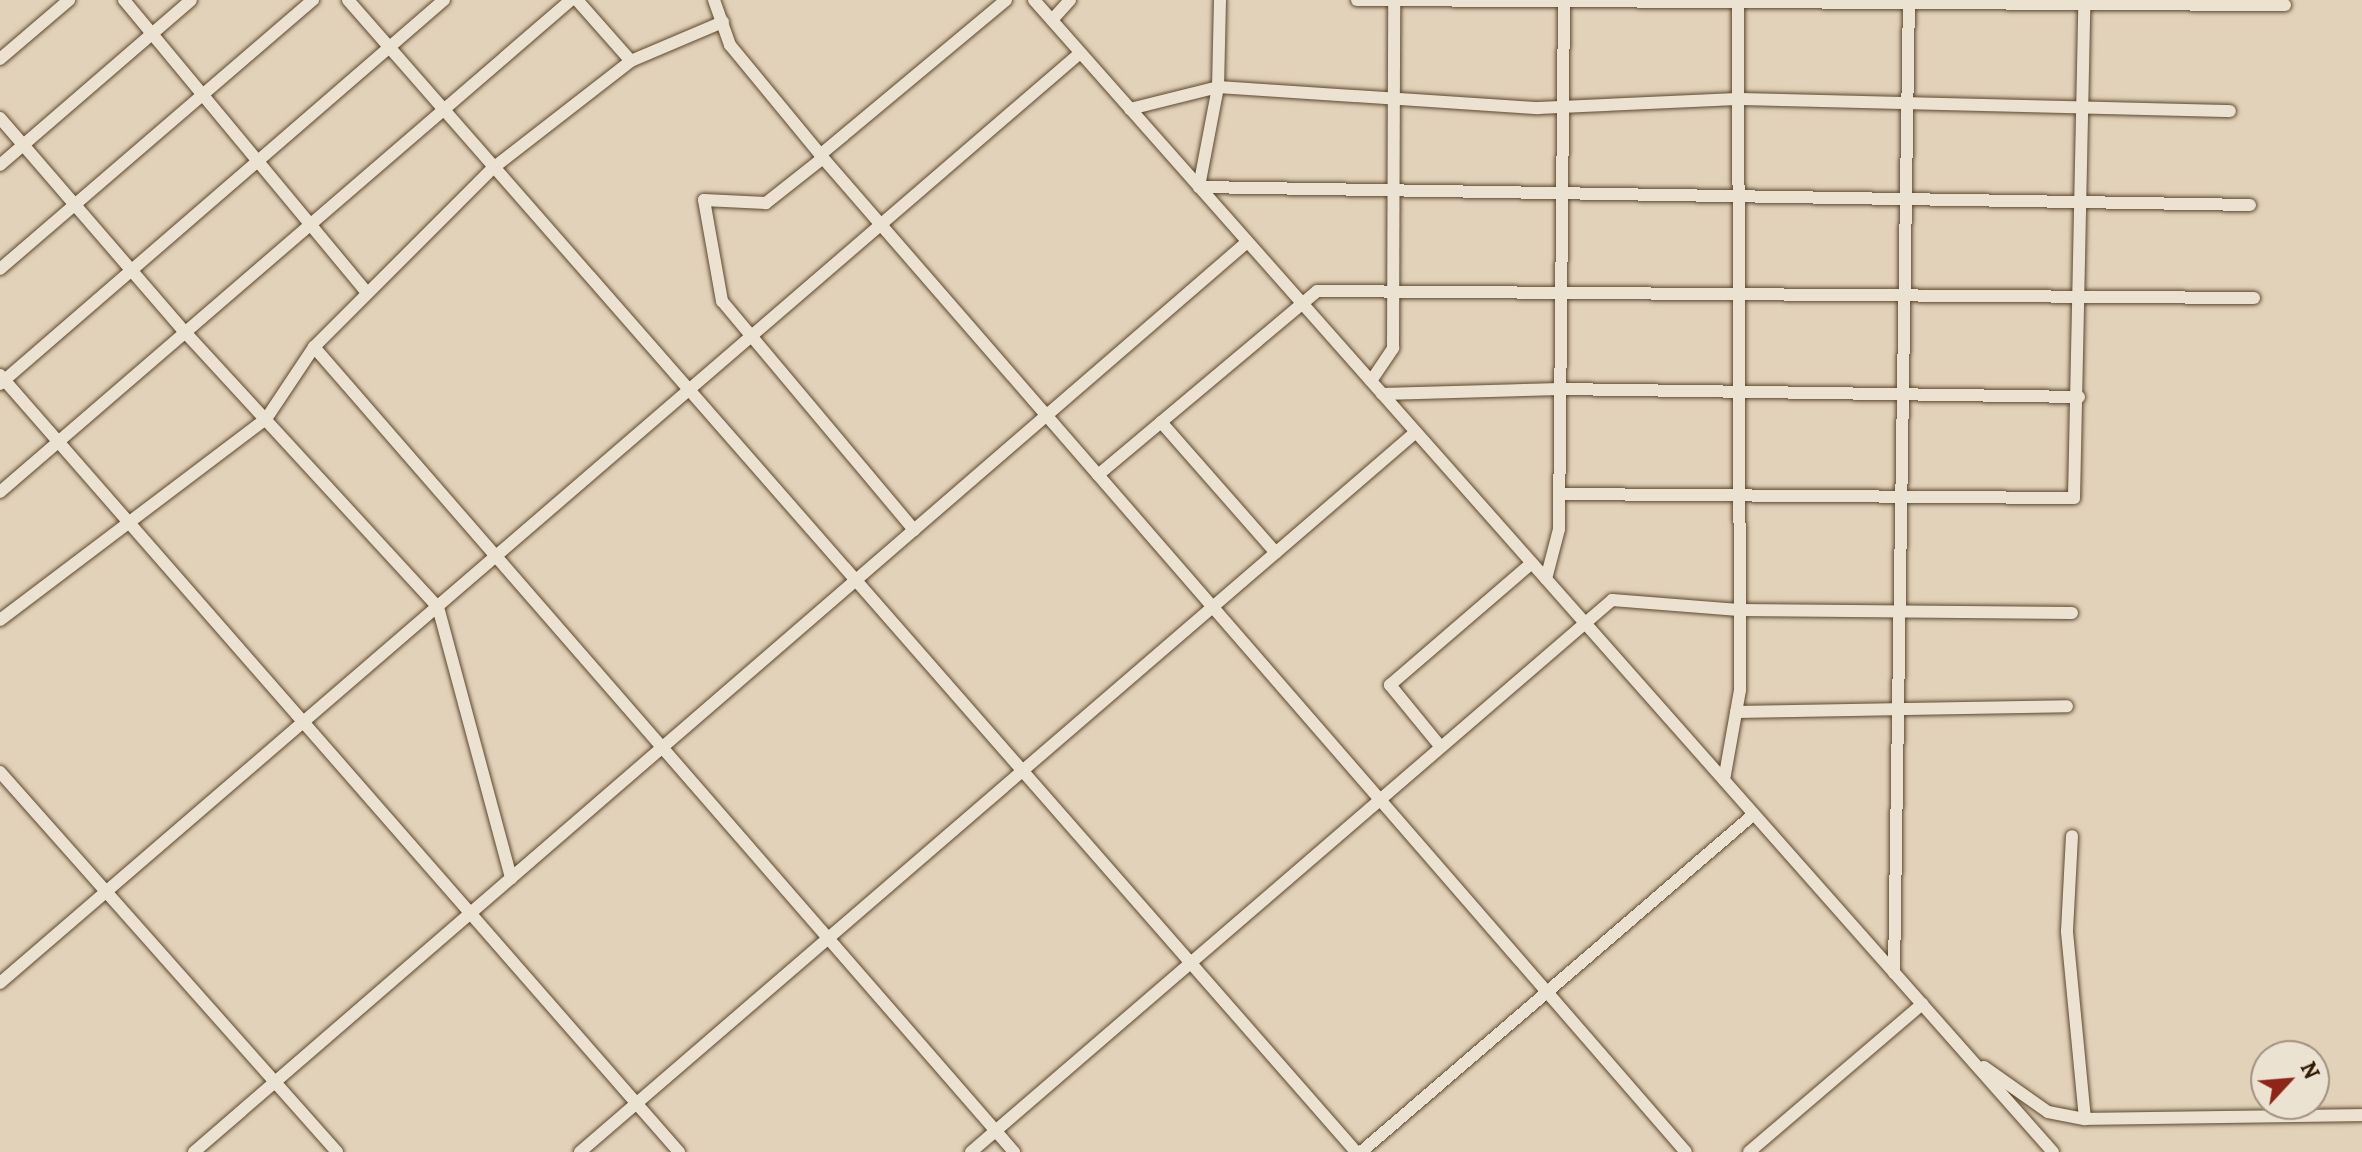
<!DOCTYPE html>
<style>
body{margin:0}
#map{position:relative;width:2362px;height:1152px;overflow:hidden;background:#e2d2b9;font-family:Alegreya,serif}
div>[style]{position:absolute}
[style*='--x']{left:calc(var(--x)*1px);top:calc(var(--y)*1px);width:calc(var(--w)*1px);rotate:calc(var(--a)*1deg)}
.roads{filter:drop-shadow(0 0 2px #5c482e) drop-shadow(0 0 2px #5c482e)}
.minor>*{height:12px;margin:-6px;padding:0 6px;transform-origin:6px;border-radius:6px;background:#ece2d2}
span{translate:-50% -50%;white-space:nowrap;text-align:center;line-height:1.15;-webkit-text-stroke:8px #ece2d2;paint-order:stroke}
.north{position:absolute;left:2250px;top:1040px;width:80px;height:80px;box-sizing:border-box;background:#ece2d2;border:2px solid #a1927e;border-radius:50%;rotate:64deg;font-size:22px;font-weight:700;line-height:32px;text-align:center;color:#301a00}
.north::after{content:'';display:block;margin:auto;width:28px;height:36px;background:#8f2418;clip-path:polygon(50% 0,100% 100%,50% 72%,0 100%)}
</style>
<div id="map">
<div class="roads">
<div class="minor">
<i style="--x:124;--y:0;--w:378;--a:50.3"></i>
<i style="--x:348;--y:0;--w:1531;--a:48.81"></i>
<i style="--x:577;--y:0;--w:81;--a:48.5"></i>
<i style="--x:714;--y:0;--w:48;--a:70.4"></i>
<i style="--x:730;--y:45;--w:146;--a:50.5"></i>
<i style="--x:823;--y:158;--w:73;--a:141.7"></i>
<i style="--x:766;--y:203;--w:62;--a:-177.2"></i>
<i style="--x:704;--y:200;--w:103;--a:79.9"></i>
<i style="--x:722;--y:301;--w:299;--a:50"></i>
<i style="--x:1034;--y:0;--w:1538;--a:48.51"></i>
<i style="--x:1220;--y:0;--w:87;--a:91.3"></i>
<i style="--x:1218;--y:87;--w:102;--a:100.8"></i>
<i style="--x:1199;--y:187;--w:1051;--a:0.98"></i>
<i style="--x:1357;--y:0;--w:928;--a:0.31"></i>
<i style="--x:1052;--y:20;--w:27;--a:-48"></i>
<i style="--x:0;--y:59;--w:91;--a:-40.5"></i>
<i style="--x:1130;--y:109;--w:91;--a:-14"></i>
<i style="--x:1218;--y:87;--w:321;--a:3.8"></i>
<i style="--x:1538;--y:108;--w:199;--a:-2.6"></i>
<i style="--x:1737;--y:99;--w:493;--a:1.4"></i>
<i style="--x:0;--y:118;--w:281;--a:49.2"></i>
<i style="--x:184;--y:331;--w:375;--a:47.4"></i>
<i style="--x:438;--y:607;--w:281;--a:74.9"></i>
<i style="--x:820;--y:155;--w:242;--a:-39.8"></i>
<i style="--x:823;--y:158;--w:1316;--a:49.04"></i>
<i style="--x:0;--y:165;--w:252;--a:-40.8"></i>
<i style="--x:0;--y:269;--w:413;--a:-40.7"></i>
<i style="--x:314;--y:347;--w:1067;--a:48.99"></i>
<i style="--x:0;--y:375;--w:1032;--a:48.85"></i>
<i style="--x:1371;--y:381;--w:40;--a:-56"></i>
<i style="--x:1393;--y:348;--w:348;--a:-89.8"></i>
<i style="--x:0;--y:384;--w:587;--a:-40.86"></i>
<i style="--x:1382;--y:394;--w:178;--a:-1.6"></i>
<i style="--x:1560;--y:389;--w:519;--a:0.88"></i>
<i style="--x:1161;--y:422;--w:174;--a:48.7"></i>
<i style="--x:1098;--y:475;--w:286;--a:-40"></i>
<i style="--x:1317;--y:291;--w:937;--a:0.43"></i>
<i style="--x:0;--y:492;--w:754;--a:-40.75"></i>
<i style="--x:1559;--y:494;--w:515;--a:0.45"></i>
<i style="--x:2074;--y:498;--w:498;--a:-88.8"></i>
<i style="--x:1546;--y:579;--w:52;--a:-75.4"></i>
<i style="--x:1559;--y:529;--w:529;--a:-89.46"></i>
<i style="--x:0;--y:620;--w:333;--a:-37.1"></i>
<i style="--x:266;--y:419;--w:87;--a:-56.3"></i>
<i style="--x:314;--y:347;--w:253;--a:-45"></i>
<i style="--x:493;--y:168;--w:175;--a:-37.8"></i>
<i style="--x:631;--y:61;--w:100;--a:-23"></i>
<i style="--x:1736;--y:712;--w:331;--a:-1"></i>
<i style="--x:1440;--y:746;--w:79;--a:-129.3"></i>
<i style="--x:1390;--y:685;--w:187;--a:-40.7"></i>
<i style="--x:0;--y:772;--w:508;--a:48.43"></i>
<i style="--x:1724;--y:780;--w:91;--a:-79.9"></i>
<i style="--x:1740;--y:690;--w:690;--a:-90.17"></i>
<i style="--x:1894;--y:973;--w:973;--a:-89.12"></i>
<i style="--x:0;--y:983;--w:1425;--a:-40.73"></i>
<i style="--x:1984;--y:1067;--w:78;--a:35.1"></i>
<i style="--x:2048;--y:1112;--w:38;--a:11"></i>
<i style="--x:2085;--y:1119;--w:189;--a:-95.5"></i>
<i style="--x:2067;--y:931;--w:95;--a:-87"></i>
<i style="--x:2085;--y:1119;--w:277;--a:-0.8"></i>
<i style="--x:194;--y:1152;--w:1392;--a:-40.83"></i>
<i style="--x:580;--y:1152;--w:1103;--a:-40.74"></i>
<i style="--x:971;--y:1152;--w:846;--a:-40.73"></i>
<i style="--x:1612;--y:600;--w:127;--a:4.5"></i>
<i style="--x:1739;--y:610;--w:333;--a:0.5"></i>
<i style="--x:1361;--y:1152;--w:518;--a:-40.7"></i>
<i style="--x:1749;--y:1152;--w:228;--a:-40.5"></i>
</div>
</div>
<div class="north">N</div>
</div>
